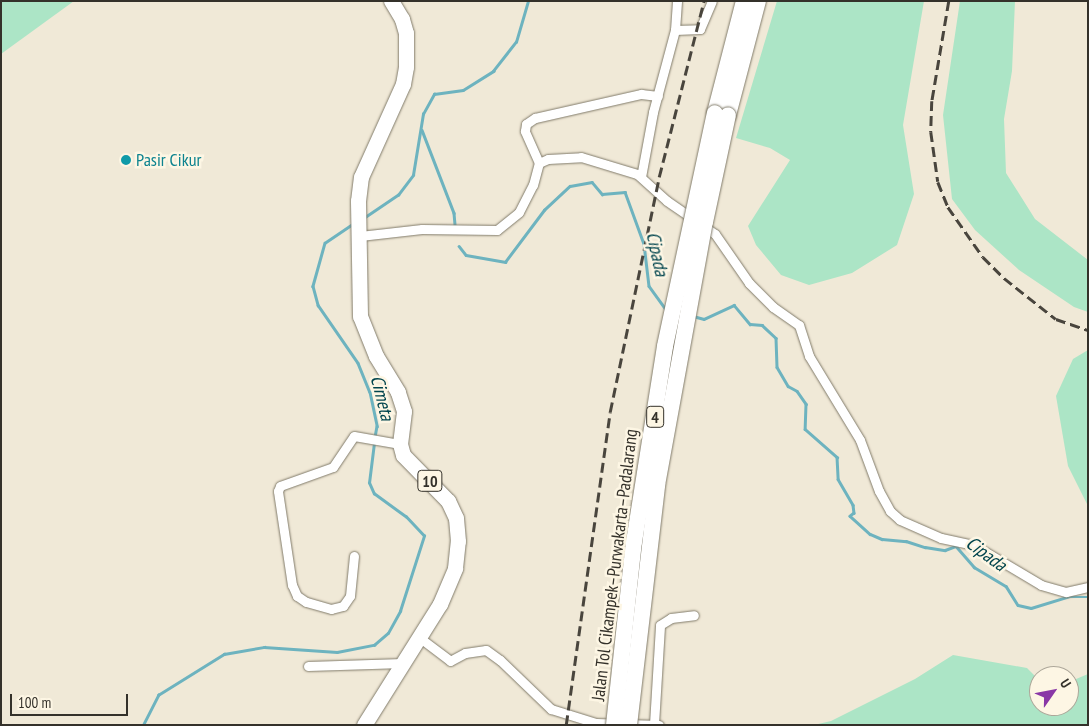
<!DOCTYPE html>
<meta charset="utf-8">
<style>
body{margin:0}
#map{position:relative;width:1089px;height:726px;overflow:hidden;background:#f0e9d7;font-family:"PT Sans Narrow",sans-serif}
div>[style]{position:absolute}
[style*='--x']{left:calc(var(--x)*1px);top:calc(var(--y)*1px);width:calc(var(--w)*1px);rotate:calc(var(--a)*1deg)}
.green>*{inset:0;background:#ace5c6}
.stream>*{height:2.5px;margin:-1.25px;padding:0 1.25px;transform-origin:1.25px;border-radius:1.25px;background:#6db3bf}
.roads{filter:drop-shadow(0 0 1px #817b6a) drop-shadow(0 0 1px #817b6a)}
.minor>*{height:9px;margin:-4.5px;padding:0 4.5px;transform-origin:4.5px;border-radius:4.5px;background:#fff}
.trunk>*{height:15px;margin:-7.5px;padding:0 7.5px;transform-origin:7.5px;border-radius:7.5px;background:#fff}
.motorway>*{height:16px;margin:-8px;padding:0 8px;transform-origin:8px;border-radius:8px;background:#fff}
.rail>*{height:2.5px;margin-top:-1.25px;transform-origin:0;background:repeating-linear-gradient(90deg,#49453d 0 10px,transparent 0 15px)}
.bridges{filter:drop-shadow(0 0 1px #817b6a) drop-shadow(0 0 1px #817b6a)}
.motorway-bridge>*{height:16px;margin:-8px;padding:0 8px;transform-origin:8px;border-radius:8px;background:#fff}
.dots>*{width:14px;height:14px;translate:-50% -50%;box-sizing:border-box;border:2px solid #fdf6e4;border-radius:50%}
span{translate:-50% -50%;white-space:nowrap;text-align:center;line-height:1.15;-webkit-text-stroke:5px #fdf6e4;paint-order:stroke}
.shield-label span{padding:1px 4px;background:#fdf6e4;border:1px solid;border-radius:4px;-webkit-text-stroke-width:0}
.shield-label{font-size:16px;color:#34312a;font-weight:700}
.culture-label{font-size:18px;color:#0d838f}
.left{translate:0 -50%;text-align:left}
.street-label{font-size:18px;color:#34312a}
.water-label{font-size:19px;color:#00444d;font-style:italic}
.frame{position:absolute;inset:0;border:2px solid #34312a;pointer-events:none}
.north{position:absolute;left:1029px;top:666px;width:50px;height:50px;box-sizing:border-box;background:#fdf6e4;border:1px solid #ada79a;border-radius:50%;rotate:57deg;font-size:14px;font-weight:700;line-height:20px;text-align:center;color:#34312a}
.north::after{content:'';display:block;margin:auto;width:18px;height:22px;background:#8937a6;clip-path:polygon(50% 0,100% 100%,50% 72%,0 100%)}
.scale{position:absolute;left:10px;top:694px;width:118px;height:22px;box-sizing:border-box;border:2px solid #34312a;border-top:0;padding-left:6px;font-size:15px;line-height:18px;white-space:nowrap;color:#34312a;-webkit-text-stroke:4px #fdf6e4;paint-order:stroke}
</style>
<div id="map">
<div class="green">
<i style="clip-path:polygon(1px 1px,74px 1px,1px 54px)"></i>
<i style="clip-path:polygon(777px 1px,924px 1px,903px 125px,914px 194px,897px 245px,852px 273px,809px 285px,781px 275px,756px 245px,748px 226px,790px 160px,770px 148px,736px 138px)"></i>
<i style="clip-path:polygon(960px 1px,1015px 1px,1012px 71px,1004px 119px,1006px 173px,1035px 219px,1088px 260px,1088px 312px,1074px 307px,1019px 270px,975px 230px,952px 199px,943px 115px)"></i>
<i style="clip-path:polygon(1088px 350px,1088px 506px,1068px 466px,1056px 396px,1073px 359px)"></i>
<i style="clip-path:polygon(953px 655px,1027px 668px,1039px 680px,1039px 706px,1069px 706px,1069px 682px,1088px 674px,1088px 725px,814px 725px,831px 721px,915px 679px)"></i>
</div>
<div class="stream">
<i style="--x:422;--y:130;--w:89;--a:68.9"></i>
<i style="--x:454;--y:213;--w:12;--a:85"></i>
<i style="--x:365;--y:217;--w:40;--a:-34"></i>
<i style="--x:398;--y:195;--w:25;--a:-53"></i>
<i style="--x:413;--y:175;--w:62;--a:-80.7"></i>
<i style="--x:423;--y:114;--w:23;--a:-61"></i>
<i style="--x:434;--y:94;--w:29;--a:-8"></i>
<i style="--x:463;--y:90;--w:36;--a:-32"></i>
<i style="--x:493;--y:71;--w:37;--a:-52"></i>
<i style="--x:516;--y:42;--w:43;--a:-73.7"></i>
<i style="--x:352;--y:225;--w:32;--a:146"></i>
<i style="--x:325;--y:243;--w:45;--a:105.6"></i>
<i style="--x:313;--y:286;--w:20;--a:75"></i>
<i style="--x:318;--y:305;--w:70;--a:55.4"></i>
<i style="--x:358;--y:363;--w:31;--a:68"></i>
<i style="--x:370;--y:392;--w:35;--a:78"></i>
<i style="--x:377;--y:426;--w:11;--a:100"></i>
<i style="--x:459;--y:246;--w:11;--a:52"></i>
<i style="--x:466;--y:255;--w:40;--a:10"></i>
<i style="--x:505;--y:262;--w:65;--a:-53.1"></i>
<i style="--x:544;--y:210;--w:35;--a:-43"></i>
<i style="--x:570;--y:186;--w:22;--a:-10"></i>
<i style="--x:592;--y:182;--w:16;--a:50"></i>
<i style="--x:602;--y:194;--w:23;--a:-5"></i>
<i style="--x:625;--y:192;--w:55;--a:69.9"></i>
<i style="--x:644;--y:244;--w:42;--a:83.2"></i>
<i style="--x:649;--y:286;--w:29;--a:54"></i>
<i style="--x:693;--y:316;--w:11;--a:15"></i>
<i style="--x:704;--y:319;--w:33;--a:-25"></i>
<i style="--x:734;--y:305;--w:25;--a:50"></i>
<i style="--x:750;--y:324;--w:12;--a:5"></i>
<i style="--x:762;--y:325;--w:19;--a:43"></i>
<i style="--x:776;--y:338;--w:29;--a:88"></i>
<i style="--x:777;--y:367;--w:22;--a:60"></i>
<i style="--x:788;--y:386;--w:10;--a:29"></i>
<i style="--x:797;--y:391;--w:16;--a:55"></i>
<i style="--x:806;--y:404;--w:25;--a:92"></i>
<i style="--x:805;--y:429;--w:43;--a:41.2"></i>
<i style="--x:837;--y:457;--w:22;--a:87"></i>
<i style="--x:838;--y:479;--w:30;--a:60"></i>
<i style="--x:853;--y:505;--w:8;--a:83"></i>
<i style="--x:854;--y:513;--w:5;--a:143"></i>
<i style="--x:850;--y:516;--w:27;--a:42"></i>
<i style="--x:870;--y:534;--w:13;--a:23"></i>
<i style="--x:882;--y:539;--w:24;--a:5"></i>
<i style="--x:906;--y:541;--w:20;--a:18"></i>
<i style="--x:925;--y:547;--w:20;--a:9"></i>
<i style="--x:945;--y:550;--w:12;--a:-20"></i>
<i style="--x:956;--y:546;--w:28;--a:49"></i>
<i style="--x:974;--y:567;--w:37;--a:31"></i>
<i style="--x:1006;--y:586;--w:22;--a:58"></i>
<i style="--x:1018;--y:605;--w:13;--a:13"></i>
<i style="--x:1031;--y:608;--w:39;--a:-17"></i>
<i style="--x:1068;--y:597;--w:20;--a:0"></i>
<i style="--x:143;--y:725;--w:34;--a:-63"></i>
<i style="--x:158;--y:695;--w:78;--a:-31.8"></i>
<i style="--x:224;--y:654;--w:41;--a:-9.9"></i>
<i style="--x:264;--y:647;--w:73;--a:3.9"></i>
<i style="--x:337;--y:652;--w:38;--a:-11"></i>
<i style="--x:374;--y:645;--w:18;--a:-41"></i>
<i style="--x:388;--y:633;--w:25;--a:-61"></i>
<i style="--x:400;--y:611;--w:79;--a:-72.3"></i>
<i style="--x:424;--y:536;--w:26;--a:-133"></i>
<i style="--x:406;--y:517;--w:39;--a:-144"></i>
<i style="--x:374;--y:494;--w:12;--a:-114"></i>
<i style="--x:369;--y:483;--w:40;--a:-82.9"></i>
</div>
<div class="roads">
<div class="minor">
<i style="--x:675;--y:30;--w:25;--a:-2"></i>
<i style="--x:700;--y:29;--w:30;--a:-67"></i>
<i style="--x:539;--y:163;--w:35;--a:-114"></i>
<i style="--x:525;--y:131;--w:7;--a:-82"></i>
<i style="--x:526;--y:124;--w:11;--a:-34"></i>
<i style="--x:535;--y:118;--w:109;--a:-12.8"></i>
<i style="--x:641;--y:94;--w:17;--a:7"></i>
<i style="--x:641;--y:177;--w:66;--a:-79.5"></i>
<i style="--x:653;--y:112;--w:85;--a:-75"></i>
<i style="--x:675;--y:30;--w:29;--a:-86"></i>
<i style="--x:360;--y:236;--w:62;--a:-6.4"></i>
<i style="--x:422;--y:229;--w:75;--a:0.8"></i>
<i style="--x:497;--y:230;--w:28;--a:-39"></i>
<i style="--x:519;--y:212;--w:30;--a:-63"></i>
<i style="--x:533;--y:185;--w:23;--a:-75"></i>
<i style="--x:539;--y:163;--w:10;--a:-24"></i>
<i style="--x:548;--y:159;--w:33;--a:-3"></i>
<i style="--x:581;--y:157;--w:59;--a:16.9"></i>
<i style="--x:637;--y:174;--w:40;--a:42"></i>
<i style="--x:667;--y:201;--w:58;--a:34.5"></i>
<i style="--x:715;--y:234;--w:60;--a:55.2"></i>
<i style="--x:749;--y:283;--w:34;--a:45"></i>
<i style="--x:773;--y:307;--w:32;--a:35"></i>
<i style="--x:799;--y:325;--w:33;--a:72"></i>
<i style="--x:809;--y:356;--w:98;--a:58.7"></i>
<i style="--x:860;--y:440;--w:54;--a:69.6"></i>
<i style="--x:879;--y:491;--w:23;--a:61"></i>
<i style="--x:890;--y:511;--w:13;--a:42"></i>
<i style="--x:900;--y:520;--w:45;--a:23.7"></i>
<i style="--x:941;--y:538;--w:34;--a:12"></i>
<i style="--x:974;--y:545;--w:78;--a:30.8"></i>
<i style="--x:1041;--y:585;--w:26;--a:16"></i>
<i style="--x:1066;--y:592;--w:23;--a:-13"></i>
<i style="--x:354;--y:556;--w:40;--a:95.7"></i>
<i style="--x:350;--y:596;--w:12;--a:125"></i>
<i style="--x:343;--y:606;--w:12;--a:166"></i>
<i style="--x:331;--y:609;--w:26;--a:-164"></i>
<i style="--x:306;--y:602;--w:11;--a:-146"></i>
<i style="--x:297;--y:596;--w:12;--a:-114"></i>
<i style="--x:292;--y:585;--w:95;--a:-98.5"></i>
<i style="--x:278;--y:491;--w:5;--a:-68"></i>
<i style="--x:280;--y:486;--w:56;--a:-19.7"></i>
<i style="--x:333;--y:467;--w:37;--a:-56"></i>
<i style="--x:354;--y:436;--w:47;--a:9.9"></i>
<i style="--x:420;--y:638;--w:38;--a:37"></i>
<i style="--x:450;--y:661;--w:17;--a:-28"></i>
<i style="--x:465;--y:653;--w:21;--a:-8"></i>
<i style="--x:486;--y:650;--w:17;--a:36"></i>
<i style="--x:500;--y:660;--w:71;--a:43.9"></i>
<i style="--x:551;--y:709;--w:47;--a:17.3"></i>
<i style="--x:596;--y:723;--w:63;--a:1.8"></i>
<i style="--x:308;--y:666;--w:95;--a:-1.8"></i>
<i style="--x:654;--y:724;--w:99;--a:-86.5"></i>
<i style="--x:660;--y:625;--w:13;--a:-32"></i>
<i style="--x:671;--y:618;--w:23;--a:-7"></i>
</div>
<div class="trunk">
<i style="--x:364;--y:725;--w:143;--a:-57.9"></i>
<i style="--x:440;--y:604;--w:39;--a:-67"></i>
<i style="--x:455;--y:568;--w:27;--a:-84"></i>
<i style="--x:458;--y:541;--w:23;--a:-95"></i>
<i style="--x:456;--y:518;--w:19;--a:-115"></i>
<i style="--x:448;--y:501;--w:64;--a:-134.4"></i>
<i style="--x:403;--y:455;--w:11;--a:-105"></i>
<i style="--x:400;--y:444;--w:33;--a:-83"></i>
<i style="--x:404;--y:411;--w:20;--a:-108"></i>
<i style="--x:398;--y:392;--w:42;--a:-121.4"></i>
<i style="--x:376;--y:356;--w:43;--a:-111.8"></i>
<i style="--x:360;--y:316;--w:115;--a:-91"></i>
<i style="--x:358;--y:201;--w:24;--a:-83"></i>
<i style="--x:361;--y:177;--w:102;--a:-65.7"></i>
<i style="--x:403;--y:84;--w:17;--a:-80"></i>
<i style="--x:406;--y:67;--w:34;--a:-90"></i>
<i style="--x:406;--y:33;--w:15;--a:-106"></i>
<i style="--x:402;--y:19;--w:21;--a:-121"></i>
</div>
<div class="motorway">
<i style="--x:715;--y:113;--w:116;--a:-75.5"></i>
<i style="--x:728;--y:115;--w:118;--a:-75.3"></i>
</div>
</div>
<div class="rail">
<i style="--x:949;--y:1;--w:101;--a:99.6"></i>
<i style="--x:932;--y:101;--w:31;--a:92"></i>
<i style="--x:931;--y:132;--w:50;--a:82"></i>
<i style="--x:938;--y:182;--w:27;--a:68"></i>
<i style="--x:948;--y:207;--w:61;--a:55"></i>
<i style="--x:983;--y:257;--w:30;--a:45"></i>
<i style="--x:1004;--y:278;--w:66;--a:38.3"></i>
<i style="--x:1056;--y:319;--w:34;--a:19"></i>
<i style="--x:566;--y:725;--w:316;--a:-82"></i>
<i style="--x:610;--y:412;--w:240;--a:-78.2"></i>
<i style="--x:659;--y:177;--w:182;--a:-75.7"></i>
</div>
<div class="bridges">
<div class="motorway-bridge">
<i style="--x:614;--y:725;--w:184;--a:-83.8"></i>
<i style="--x:634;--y:542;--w:198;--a:-81"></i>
<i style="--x:665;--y:346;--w:238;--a:-77.9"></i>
<i style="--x:629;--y:725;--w:242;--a:-83.3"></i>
<i style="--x:657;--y:485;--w:267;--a:-79.7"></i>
<i style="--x:705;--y:222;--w:109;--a:-77.9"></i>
</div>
</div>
<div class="dots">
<i style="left:126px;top:160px;background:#0f9aa8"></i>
</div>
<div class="shield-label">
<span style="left:655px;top:417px">4</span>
<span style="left:430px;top:481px">10</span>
</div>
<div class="culture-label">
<span class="left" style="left:136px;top:160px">Pasir Cikur</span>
</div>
<div class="street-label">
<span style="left:615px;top:565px;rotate:-83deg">Jalan Tol Cikampek–Purwakarta–Padalarang</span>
</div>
<div class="water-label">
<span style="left:657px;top:254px;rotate:78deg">Cipada</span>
<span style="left:382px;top:398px;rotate:76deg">Cimeta</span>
<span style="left:986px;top:554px;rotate:36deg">Cipada</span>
</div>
<div class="frame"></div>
<div class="north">U</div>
<div class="scale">100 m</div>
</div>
